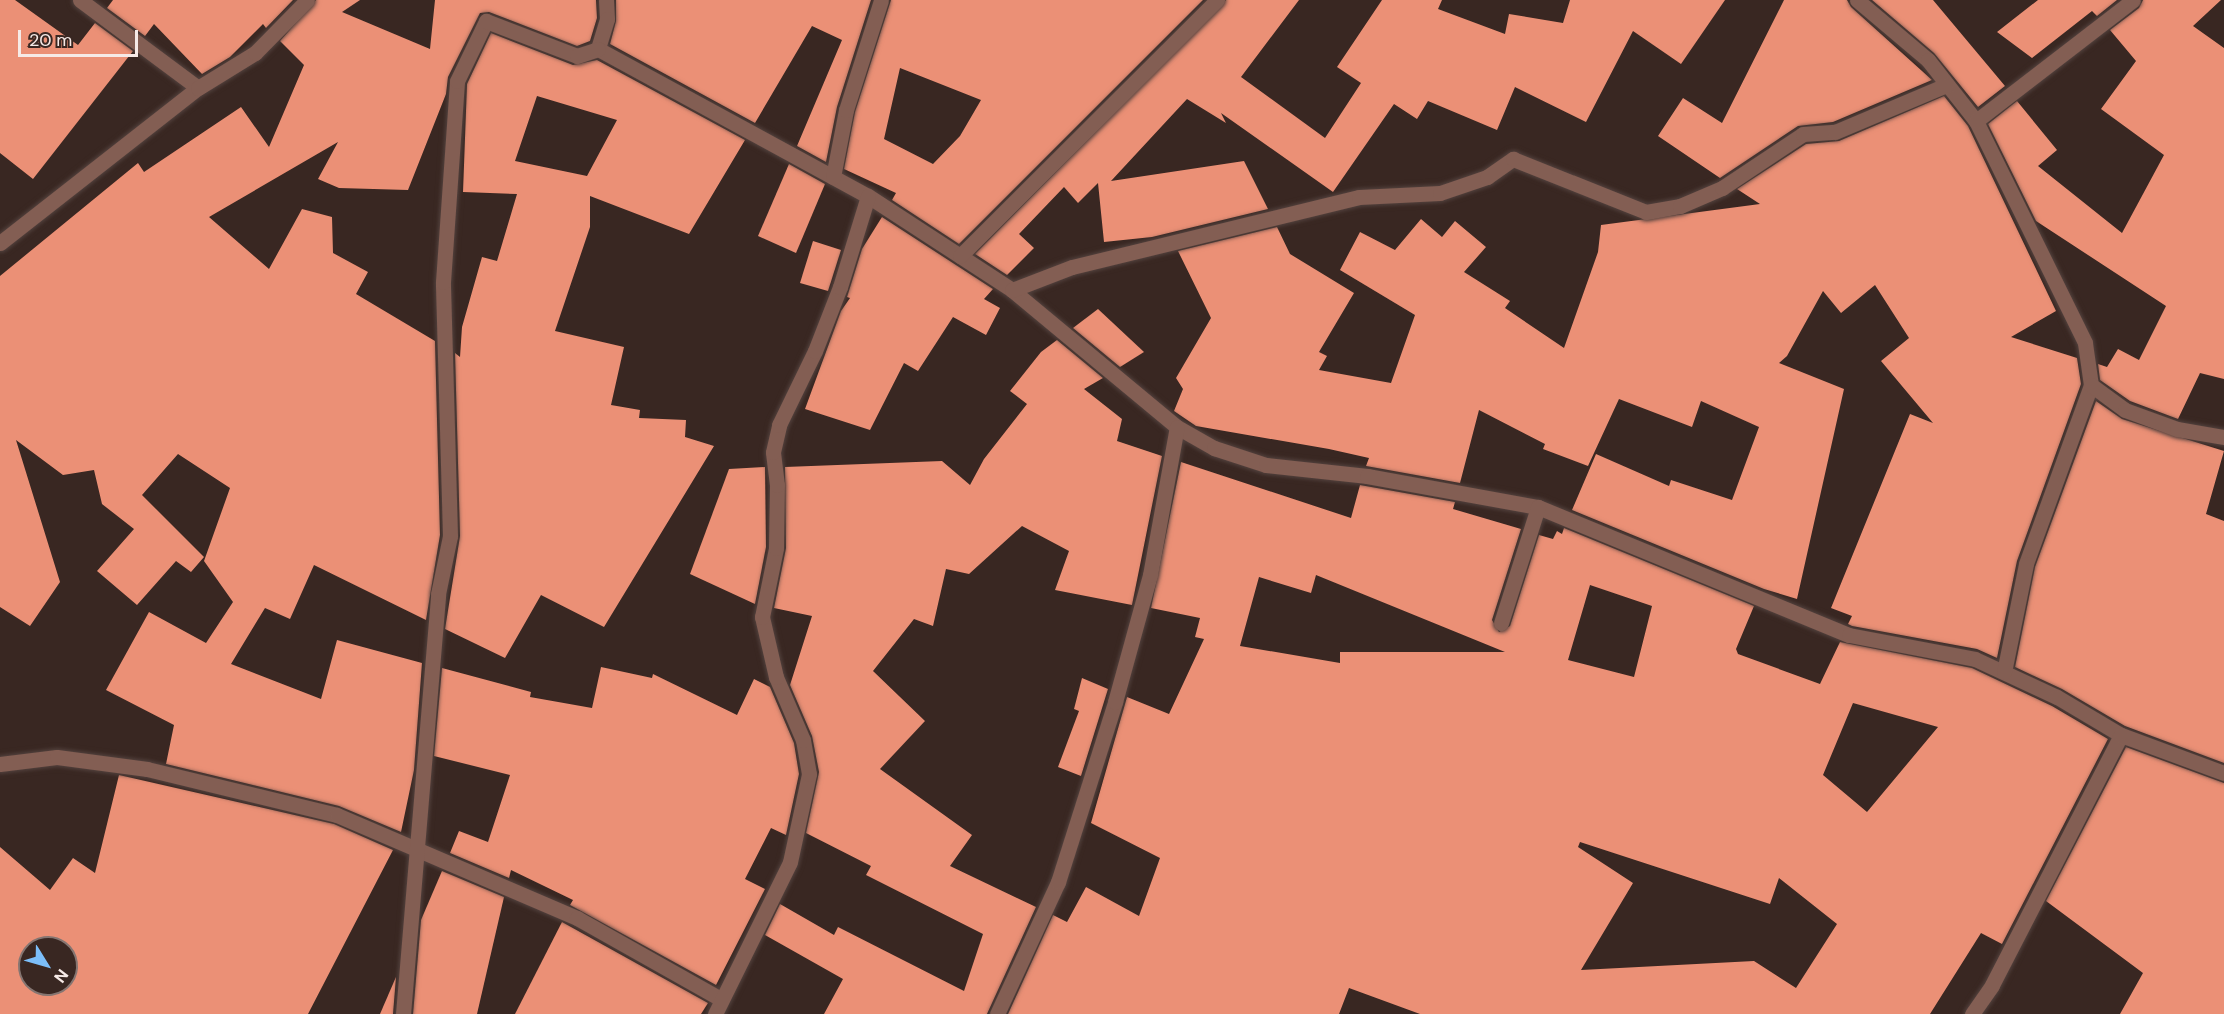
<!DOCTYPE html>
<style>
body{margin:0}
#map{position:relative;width:2224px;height:1014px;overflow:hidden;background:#392722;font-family:"DM Sans",sans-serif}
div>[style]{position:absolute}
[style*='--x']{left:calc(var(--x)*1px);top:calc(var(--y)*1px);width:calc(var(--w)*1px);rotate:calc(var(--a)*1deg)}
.building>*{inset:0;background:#eb9076}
.roads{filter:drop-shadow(0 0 2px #53423e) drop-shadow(0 0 2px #53423e)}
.street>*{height:15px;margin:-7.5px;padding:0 7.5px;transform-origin:7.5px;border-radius:7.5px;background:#835e53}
span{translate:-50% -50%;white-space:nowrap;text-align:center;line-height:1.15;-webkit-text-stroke:6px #392722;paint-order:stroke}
.north{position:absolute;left:18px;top:936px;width:60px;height:60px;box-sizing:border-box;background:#392722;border:2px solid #857571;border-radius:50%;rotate:127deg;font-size:16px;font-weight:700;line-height:24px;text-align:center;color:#f6eae7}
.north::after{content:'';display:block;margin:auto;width:21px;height:27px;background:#7cbef9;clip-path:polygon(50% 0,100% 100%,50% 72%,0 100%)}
.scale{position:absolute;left:18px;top:30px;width:120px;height:27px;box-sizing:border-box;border:3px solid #f6eae7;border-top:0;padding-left:8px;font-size:18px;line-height:21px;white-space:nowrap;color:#f6eae7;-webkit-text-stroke:4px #392722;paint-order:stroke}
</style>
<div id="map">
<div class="building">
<i style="clip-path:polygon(0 0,15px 0,78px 45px,95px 23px,133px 51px,33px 179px,0 153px)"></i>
<i style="clip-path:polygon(113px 0,293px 0,266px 28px,263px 24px,230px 57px,202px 74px,154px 24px,145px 36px,107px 8px)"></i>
<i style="clip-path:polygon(316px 0,360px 0,342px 12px,430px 49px,435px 0,596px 0,597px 18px,590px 41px,577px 46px,489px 12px,480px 13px,448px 77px,446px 94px,408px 190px,339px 188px,318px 179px,338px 142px,209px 217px,269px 269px,302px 209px,332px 217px,333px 253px,368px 272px,356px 294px,435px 341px,440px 535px,426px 620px,314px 565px,290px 619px,265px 608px,231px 664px,321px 699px,337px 640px,422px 663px,414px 770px,401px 832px,339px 806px,166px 764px,174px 725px,106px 690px,149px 612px,206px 643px,233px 602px,204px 561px,230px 488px,178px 454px,142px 495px,204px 557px,191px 572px,176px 561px,137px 605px,97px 571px,134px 529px,102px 504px,94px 470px,63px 475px,16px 440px,60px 582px,30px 626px,0 607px,0 276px,138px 163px,144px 172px,241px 107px,269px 147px,304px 65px,280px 41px)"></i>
<i style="clip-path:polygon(616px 0,871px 0,837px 107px,826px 162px,797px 146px,842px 40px,812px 26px,755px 123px,610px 44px,616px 21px)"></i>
<i style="clip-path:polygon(evenodd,891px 0,1203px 0,959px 244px,892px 200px,896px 193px,844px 169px,855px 112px,891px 0,900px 68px,981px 100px,960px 136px,933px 164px,884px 139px,900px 68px)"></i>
<i style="clip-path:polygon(1226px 0,1299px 0,1241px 77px,1325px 138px,1361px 83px,1337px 67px,1382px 0,1442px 0,1438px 9px,1505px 34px,1509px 14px,1563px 23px,1570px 0,1725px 0,1681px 64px,1633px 31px,1586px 122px,1515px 87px,1497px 130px,1428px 101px,1417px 119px,1394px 104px,1333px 192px,1221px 113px,1226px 123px,1187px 99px,1111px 181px,1244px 161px,1268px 209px,1152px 237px,1104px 242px,1098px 183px,1078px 203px,1064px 187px,1019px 234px,1034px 248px,1007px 275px,975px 254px)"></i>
<i style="clip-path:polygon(1784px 0,1847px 0,1851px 7px,1932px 80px,1833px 122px,1798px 126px,1720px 178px,1658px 136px,1683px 98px,1722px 123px)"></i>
<i style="clip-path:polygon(1872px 0,1933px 0,2005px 86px,1978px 107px,1934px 53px)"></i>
<i style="clip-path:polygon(2038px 0,2117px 0,2097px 16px,2092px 11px,2032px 58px,1997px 32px)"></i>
<i style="clip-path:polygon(2143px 0,2221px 0,2193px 26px,2224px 48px,2224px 379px,2200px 373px,2178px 419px,2130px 401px,2100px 380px,2098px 364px,2107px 367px,2118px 349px,2139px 360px,2166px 306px,2036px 221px,1988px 124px,2017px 101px,2057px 150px,2038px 166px,2122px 233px,2164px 155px,2101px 109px,2136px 61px,2110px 30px,2139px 8px)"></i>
<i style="clip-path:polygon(evenodd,491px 33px,573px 65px,597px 60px,745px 140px,689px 234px,590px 196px,590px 227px,555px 331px,624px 347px,611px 405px,640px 410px,639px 418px,686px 420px,685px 437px,714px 446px,604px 627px,541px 595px,505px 658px,445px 629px,460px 536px,455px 353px,460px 357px,462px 327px,482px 257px,497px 261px,517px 194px,463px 192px,467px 84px,491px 33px,537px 96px,617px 120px,587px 176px,515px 161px,537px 96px)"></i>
<i style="clip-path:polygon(1944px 96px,1968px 126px,2056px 311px,2011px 337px,2077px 358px,2081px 384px,2017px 561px,1997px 658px,1977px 649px,1852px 626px,1848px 624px,1852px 616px,1831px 608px,1910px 414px,1933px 423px,1881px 361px,1909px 338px,1875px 285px,1841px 313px,1823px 291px,1787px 356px,1779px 363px,1844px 389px,1797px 599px,1764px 589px,1572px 510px,1596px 454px,1669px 486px,1671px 480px,1732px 500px,1759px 427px,1701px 401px,1692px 427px,1619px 399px,1588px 466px,1543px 449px,1545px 444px,1479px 410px,1460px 483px,1366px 466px,1369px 458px,1329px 449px,1196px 426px,1174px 411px,1183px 389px,1176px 378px,1211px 318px,1178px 251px,1277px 227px,1290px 254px,1354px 293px,1319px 352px,1327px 356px,1319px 370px,1391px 383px,1415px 315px,1340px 270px,1360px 232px,1395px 250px,1421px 219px,1442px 237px,1455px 221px,1486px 247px,1464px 272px,1510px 301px,1505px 308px,1564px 348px,1598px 252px,1601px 225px,1760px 204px,1737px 189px,1806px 144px,1839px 141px)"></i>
<i style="clip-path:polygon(789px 164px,825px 184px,796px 253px,758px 236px)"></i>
<i style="clip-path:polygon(882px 217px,993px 289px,984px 299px,1000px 308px,986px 335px,953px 317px,918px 371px,904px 363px,870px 430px,805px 409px,841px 311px,850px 298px,847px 297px,862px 249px)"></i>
<i style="clip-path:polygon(813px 241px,841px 250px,828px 291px,800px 283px)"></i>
<i style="clip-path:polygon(1098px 309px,1144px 352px,1120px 367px,1073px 328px)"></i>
<i style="clip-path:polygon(1057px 340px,1103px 378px,1084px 389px,1122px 419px,1117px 441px,1162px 456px,1132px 605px,1055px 590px,1069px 551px,1022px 526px,969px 574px,946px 569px,933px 626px,914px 619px,873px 671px,925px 721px,880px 769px,972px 835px,950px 866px,1036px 907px,987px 1014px,824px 1014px,843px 979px,765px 935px,780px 904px,834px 935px,838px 927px,964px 991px,983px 934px,866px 875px,871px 866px,806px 833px,819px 772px,812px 736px,790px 685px,812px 616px,774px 608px,786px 548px,785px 467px,942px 461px,970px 485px,984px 459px,1027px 404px,1010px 391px,1041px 352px)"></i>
<i style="clip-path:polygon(2096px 401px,2122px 419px,2224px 451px,2206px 514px,2224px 521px,2224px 763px,2125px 726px,2062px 689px,2015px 667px,2035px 567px)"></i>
<i style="clip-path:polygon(evenodd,1181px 462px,1351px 518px,1360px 485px,1455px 502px,1453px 509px,1521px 529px,1492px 620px,1499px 632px,1510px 626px,1539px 535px,1553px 539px,1557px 531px,1562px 534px,1564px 528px,1754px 606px,1736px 649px,1738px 654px,1820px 684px,1840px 642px,1972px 668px,2052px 706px,2108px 739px,2002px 944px,1981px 933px,1930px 1014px,1420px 1014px,1349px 988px,1339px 1014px,1008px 1014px,1053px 915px,1067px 922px,1086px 887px,1139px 916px,1160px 858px,1091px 823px,1127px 697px,1169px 714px,1204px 639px,1195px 637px,1200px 618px,1151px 608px,1181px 462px,1316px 575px,1505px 652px,1340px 652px,1340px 663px,1240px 646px,1259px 577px,1311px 593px,1316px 575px,1181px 462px,1590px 585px,1652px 606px,1634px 677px,1568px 660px,1590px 585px,1181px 462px,1853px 703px,1938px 727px,1867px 812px,1823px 775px,1853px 703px,1181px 462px,1580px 842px,1770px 904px,1779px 878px,1837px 924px,1796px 988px,1754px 961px,1581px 970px,1633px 883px,1578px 847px,1580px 842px)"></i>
<i style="clip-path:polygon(765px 467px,766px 547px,755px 604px,690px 574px,729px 469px)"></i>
<i style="clip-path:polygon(601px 667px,652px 678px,653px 674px,737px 715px,754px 679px,770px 687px,794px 743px,799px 774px,786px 835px,771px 828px,745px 879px,765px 889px,716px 985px,570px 905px,573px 900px,511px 870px,509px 878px,450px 853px,459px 831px,488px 842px,510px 775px,434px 756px,442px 668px,531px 692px,530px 697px,592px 708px)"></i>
<i style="clip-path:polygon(1082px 678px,1108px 689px,1081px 776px,1058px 767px,1079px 711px,1074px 709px)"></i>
<i style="clip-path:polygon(2126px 747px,2224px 783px,2224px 1014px,2120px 1014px,2143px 973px,2046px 901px)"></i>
<i style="clip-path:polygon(evenodd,119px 775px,334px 824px,393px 850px,308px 1014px,0 1014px,0 847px,50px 890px,73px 858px,95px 873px,119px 775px,30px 948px,66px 948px,66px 984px,30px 984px,30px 948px)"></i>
<i style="clip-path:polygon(442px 871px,504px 897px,477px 1014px,413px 1014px,421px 920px)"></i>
<i style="clip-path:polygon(562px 922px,708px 1003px,701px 1014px,515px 1014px)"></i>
<i style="clip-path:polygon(396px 977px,393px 1014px,380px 1014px)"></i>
</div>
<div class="roads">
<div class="street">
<i style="--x:80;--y:0;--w:147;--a:36.7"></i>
<i style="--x:606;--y:0;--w:19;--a:87"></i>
<i style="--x:607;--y:19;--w:31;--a:107"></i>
<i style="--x:598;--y:49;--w:307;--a:28.6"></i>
<i style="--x:868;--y:196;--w:172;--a:33.1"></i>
<i style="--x:1012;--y:290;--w:214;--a:39.7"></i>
<i style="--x:1177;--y:427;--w:43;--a:29.6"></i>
<i style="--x:1214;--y:448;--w:55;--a:18.1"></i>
<i style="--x:1266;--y:465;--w:102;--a:6.2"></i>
<i style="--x:1367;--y:476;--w:174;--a:10.3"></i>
<i style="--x:1538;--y:507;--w:336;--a:22.4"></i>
<i style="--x:1849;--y:635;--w:128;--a:10.8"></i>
<i style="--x:1975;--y:659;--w:90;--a:24.9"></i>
<i style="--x:2057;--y:697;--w:74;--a:30.7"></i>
<i style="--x:1857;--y:0;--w:93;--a:40.2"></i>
<i style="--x:1928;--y:60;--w:78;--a:51.8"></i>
<i style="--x:1976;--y:121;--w:247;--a:63.8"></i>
<i style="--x:2085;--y:343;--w:42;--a:81.9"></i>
<i style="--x:2091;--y:385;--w:190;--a:110"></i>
<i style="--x:2026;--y:564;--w:110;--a:101.5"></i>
<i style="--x:1976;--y:121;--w:198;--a:-37.6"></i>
<i style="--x:833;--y:177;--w:68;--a:-79"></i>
<i style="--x:846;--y:110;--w:115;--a:-72.3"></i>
<i style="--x:0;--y:243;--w:251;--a:-38.1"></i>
<i style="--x:198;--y:88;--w:67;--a:-31.6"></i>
<i style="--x:255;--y:53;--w:74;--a:-45.5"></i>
<i style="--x:960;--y:256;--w:363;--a:-44.9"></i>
<i style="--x:1012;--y:290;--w:64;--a:-21"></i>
<i style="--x:1072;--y:267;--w:295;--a:-13.7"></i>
<i style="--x:1359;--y:197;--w:81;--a:-2.8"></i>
<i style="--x:1440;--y:193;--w:50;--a:-18.8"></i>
<i style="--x:1487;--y:177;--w:32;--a:-35"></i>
<i style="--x:1513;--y:159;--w:143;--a:21.7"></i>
<i style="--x:1646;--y:212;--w:35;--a:-10"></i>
<i style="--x:1680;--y:206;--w:46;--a:-23.2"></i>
<i style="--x:1722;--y:188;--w:97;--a:-33.7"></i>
<i style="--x:1803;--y:134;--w:32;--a:-4"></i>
<i style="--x:1835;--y:132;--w:121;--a:-22.9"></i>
<i style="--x:2091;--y:385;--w:42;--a:36.3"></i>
<i style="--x:2125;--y:410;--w:55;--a:20.1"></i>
<i style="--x:2177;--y:429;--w:48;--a:9.7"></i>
<i style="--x:1501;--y:623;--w:122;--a:-72.3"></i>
<i style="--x:0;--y:764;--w:57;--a:-7"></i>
<i style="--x:57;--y:757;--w:91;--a:7.6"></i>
<i style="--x:147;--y:769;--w:195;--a:13.6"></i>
<i style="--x:337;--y:815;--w:261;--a:23.2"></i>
<i style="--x:577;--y:918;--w:165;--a:29.4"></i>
<i style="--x:403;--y:1014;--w:421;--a:-85.2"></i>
<i style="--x:438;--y:594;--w:59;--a:-78.3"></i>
<i style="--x:450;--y:536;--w:254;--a:-91.6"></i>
<i style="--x:443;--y:282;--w:201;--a:-86"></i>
<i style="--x:457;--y:81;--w:67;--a:-64.2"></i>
<i style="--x:486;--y:21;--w:97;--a:21"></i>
<i style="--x:577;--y:56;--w:22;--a:-18"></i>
<i style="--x:715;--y:1014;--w:169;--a:-63.7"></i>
<i style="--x:790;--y:862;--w:90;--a:-77.8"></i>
<i style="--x:809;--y:774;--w:35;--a:-100"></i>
<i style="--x:803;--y:740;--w:69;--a:-113.2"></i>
<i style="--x:776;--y:677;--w:62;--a:-103.1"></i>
<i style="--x:762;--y:617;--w:70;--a:-78.5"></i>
<i style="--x:776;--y:548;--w:63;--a:-89.1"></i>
<i style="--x:777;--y:485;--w:33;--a:-97"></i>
<i style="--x:773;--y:452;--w:28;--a:-77"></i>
<i style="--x:779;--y:425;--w:82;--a:-64.1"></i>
<i style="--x:815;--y:351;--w:69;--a:-68.7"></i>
<i style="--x:840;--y:287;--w:95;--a:-72.9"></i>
<i style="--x:997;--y:1014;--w:145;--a:-65.2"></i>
<i style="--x:1058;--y:882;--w:189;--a:-72.4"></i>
<i style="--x:1115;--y:702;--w:132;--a:-74.6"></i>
<i style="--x:1150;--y:575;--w:150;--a:-79.7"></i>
<i style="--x:1972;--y:1014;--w:35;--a:-55"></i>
<i style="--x:1992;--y:985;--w:281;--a:-62.7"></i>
<i style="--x:2121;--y:735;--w:110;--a:20.3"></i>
</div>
</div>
<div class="north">N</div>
<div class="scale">20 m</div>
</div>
